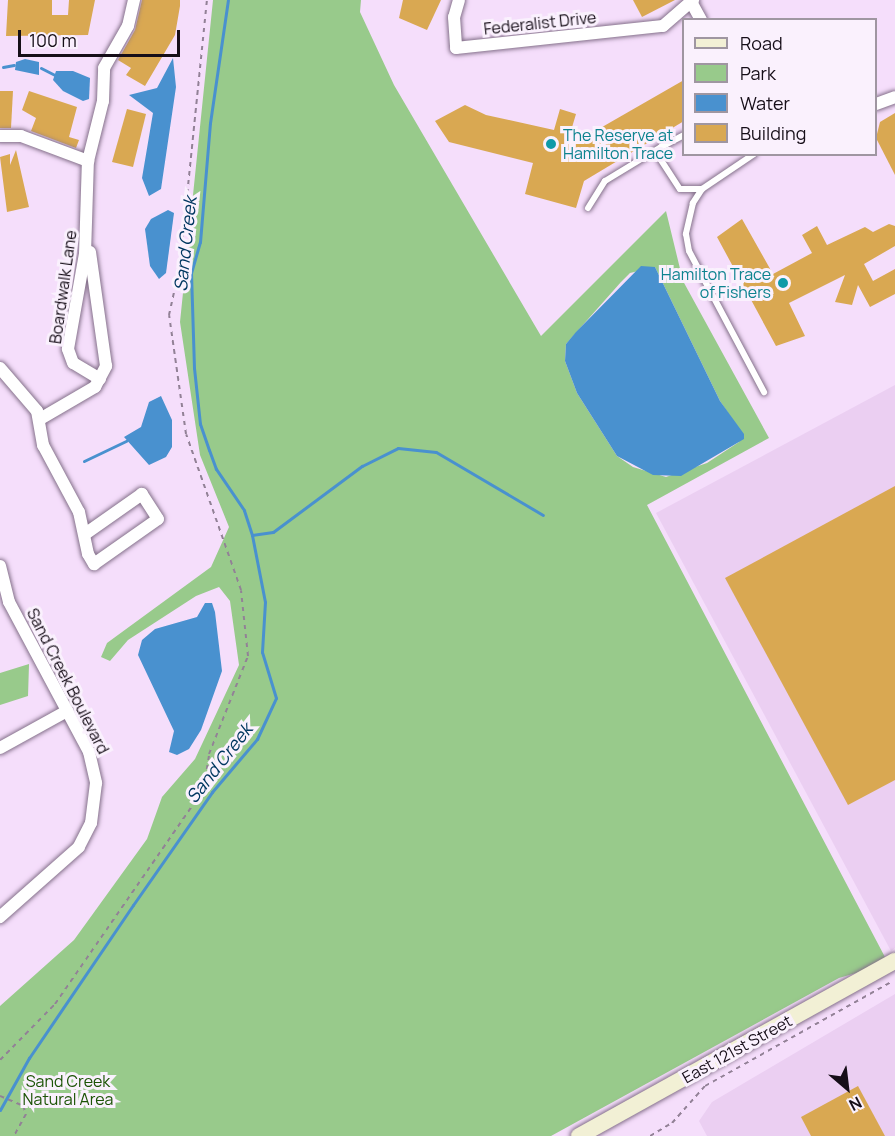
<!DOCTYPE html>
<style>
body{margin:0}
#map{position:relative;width:895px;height:1136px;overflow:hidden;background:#f5defb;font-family:Manrope,sans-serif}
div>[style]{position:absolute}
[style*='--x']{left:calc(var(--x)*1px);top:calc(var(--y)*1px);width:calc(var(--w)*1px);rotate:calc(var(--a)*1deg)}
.built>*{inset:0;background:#ebcff2}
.green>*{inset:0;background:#98ca8b}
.water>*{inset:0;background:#4991cf}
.stream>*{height:3px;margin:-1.5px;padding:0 1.5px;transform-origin:1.5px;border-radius:1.5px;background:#4991cf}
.building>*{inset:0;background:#d9a852}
.path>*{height:2px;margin-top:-1px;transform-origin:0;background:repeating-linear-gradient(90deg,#928196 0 4.5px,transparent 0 9px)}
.roads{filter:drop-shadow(0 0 2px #85718b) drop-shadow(0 0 2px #85718b)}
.lane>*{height:6px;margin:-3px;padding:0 3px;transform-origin:3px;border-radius:3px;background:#fff}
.street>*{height:12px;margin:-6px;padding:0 6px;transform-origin:6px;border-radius:6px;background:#fff}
.secondary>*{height:16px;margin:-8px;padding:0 8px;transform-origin:8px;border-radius:8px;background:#f2f0d5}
.dots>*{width:16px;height:16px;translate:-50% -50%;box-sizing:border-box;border:3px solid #faf1fd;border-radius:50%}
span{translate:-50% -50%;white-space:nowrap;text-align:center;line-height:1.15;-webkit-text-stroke:6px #faf1fd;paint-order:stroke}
.street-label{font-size:16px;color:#160e18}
.culture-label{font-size:16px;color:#0d838f}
.left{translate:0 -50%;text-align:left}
.right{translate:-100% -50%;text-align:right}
.park-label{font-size:16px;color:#1c5406}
.water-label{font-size:18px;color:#003760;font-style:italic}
.legend{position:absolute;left:682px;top:18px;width:195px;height:138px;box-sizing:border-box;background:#faf1fd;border:2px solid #9f96a1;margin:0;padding:8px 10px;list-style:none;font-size:18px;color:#160e18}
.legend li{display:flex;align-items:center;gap:12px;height:30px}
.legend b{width:30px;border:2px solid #9f96a1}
.north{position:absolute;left:817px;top:1058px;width:60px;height:60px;-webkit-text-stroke:4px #faf1fd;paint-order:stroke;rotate:152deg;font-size:16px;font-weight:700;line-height:24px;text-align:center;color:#160e18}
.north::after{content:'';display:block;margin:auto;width:21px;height:27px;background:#160e18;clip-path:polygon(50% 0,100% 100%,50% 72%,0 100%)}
.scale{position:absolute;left:18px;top:30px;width:162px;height:27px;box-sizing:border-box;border:3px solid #160e18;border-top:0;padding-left:8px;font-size:18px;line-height:21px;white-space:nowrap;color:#160e18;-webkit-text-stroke:4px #faf1fd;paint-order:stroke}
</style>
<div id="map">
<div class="built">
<i style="clip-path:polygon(895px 385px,895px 948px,891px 951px,656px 513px)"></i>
<i style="clip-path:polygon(895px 994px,895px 1136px,707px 1136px,699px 1121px,712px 1102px)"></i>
</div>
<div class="green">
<i style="clip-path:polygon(evenodd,213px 0,361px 0,360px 12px,394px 85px,541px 336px,666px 211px,683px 281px,769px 438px,647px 505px,886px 959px,873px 968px,839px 978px,551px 1136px,0 1136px,0 1006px,74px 940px,147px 839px,162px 797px,195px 759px,239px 665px,230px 601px,219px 587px,196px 596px,128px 640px,110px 661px,101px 657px,107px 643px,211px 567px,229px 527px,200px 455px,180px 322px,213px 0,655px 267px,720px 401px,741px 432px,739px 442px,707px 463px,666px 477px,633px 467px,617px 456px,577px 393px,565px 361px,566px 344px,621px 282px,630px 273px,655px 267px)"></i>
<i style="clip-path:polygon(29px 664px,28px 696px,0 705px,0 673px)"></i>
</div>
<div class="water">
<i style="clip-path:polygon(173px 58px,176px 87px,161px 189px,149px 196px,142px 178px,153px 113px,129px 95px,157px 88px)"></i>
<i style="clip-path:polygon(25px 59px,39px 62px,39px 75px,15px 70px,16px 62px)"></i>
<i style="clip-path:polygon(56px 71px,73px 71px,90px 78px,89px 99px,83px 101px,63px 91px,53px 80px)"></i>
<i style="clip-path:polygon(168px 210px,174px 213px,166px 273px,159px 279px,150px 266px,145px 229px,151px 219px)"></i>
<i style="clip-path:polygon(641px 266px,655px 267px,720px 401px,744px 434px,744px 439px,681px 476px,653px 475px,617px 456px,577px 393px,565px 361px,566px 344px,576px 332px)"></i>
<i style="clip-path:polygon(161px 396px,172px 420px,172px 447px,166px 457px,149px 465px,124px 437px,141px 427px,149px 402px)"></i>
<i style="clip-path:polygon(205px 603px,212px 603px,215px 612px,222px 671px,201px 730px,189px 749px,177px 755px,169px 752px,174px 731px,138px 655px,142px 640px,155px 629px,197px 617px)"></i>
</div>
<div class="stream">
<i style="--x:3;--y:67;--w:11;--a:-10"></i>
<i style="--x:41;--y:68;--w:16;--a:27"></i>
<i style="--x:84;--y:461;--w:47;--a:-25.5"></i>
<i style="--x:252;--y:535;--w:21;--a:-8"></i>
<i style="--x:273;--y:532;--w:111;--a:-36.6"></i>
<i style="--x:362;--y:466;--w:40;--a:-26.6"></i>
<i style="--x:398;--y:448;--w:38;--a:6"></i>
<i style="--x:436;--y:452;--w:124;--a:30.5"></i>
<i style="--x:0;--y:1110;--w:60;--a:-60.9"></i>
<i style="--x:29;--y:1058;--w:185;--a:-55.8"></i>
<i style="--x:133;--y:905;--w:138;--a:-55"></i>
<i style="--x:212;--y:792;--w:70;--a:-49.7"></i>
<i style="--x:257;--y:739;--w:45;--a:-65.1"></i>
<i style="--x:276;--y:698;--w:48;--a:-106.9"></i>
<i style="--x:262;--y:652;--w:50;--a:-86.6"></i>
<i style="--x:265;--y:602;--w:68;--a:-101"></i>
<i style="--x:252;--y:535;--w:26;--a:-108"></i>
<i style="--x:244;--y:510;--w:50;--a:-124.3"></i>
<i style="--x:216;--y:469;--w:20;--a:-110"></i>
<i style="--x:209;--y:450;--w:28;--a:-109"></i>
<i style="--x:200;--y:424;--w:56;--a:-96.1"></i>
<i style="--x:194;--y:368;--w:95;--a:-91.8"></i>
<i style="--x:191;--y:273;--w:32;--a:-74"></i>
<i style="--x:200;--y:242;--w:119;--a:-85.2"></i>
<i style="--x:210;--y:123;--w:124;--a:-81.7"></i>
</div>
<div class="building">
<i style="clip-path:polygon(8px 0,52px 0,52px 15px,68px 15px,69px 0,95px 0,88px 35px,6px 36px)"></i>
<i style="clip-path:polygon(142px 0,180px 0,180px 6px,175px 35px,145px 86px,126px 75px,131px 68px,118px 60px,135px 30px)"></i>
<i style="clip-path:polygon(403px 0,441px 0,427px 30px,399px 18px)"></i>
<i style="clip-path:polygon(633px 0,675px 0,642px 17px)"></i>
<i style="clip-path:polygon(684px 80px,684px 121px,584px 181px,576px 208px,525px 194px,533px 163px,449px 142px,435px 121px,465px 105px,486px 115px,554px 130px,560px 109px,576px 114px,570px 134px,583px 138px)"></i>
<i style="clip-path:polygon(0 91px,13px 91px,11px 128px,0 128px)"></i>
<i style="clip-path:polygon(29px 91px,77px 107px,69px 137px,79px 140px,76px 148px,31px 131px,36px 118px,22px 110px)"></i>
<i style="clip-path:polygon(127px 109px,146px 114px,133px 167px,112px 162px)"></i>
<i style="clip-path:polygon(895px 113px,895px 175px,876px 138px,880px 122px)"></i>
<i style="clip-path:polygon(16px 150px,29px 207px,7px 212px,0 157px,10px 154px,10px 165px)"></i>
<i style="clip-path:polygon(742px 219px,773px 274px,812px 253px,802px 235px,817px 226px,827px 245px,865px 227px,873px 232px,889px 224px,895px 226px,895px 246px,864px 264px,873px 281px,895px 269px,895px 294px,870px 307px,858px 285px,852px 305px,835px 302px,845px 275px,789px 303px,805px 336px,776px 346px,717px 237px)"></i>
<i style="clip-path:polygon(895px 486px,895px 780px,848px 805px,725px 578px)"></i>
<i style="clip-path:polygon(858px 1086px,885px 1136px,811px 1136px,801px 1117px)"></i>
</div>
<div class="path">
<i style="--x:0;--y:1060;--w:78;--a:-45.5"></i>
<i style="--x:55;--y:1004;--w:244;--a:-55.3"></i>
<i style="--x:194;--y:803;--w:19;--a:-58"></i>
<i style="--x:204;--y:787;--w:33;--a:-81"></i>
<i style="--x:209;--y:754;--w:105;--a:-68.3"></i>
<i style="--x:248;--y:656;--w:66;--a:-96.1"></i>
<i style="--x:241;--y:590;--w:165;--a:-109.4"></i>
<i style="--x:186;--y:434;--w:120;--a:-98.1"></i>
<i style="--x:169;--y:315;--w:51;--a:-77.6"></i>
<i style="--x:180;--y:265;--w:266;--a:-84.2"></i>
<i style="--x:0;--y:1096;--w:25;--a:23"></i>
<i style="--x:23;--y:1106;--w:9;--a:69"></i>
<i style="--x:26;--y:1114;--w:25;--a:119"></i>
<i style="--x:650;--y:1136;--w:26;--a:-31"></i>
<i style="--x:672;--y:1123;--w:50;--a:-48.3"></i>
<i style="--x:705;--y:1086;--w:215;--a:-29.2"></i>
</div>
<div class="roads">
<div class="lane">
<i style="--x:684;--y:135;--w:26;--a:152"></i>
<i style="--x:661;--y:147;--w:10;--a:101"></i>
<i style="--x:659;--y:157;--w:38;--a:57"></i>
<i style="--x:680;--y:189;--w:22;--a:0"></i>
<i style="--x:754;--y:154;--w:63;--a:146.1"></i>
<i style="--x:702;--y:189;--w:17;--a:123"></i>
<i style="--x:693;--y:203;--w:32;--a:103"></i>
<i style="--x:686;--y:234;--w:17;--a:80"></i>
<i style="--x:689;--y:251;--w:160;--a:62"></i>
<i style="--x:588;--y:208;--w:32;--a:-58"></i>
<i style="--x:605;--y:181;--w:66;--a:-31.3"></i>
</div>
<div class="street">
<i style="--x:459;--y:0;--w:18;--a:106"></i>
<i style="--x:454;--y:17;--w:31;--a:86"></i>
<i style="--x:456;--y:48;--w:208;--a:-6.1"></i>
<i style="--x:663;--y:26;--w:40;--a:-41"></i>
<i style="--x:690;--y:0;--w:23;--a:61"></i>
<i style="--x:876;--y:104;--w:20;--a:-20"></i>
<i style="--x:0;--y:136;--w:21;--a:0"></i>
<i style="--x:21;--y:136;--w:72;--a:20.5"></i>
<i style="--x:0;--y:368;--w:57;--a:49.3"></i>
<i style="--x:37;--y:411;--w:35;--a:80"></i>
<i style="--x:43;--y:445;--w:76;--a:61.8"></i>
<i style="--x:79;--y:512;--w:43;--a:77.9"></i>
<i style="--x:88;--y:554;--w:12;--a:59"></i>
<i style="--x:94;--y:564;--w:78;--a:-35.1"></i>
<i style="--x:158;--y:519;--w:30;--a:-123"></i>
<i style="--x:142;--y:494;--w:70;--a:144.9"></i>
<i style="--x:100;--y:379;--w:31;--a:-149"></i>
<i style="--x:73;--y:363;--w:15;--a:-110"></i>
<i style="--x:68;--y:349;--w:97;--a:-79.9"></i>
<i style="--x:85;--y:254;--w:93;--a:-88.2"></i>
<i style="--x:88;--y:161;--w:62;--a:-76"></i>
<i style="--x:103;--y:101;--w:33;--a:-88"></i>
<i style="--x:104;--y:68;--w:48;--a:-60.3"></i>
<i style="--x:128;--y:26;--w:27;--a:-77"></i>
<i style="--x:40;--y:419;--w:64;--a:-30.2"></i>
<i style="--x:95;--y:387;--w:24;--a:-62"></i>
<i style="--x:106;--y:366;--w:115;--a:-98"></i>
<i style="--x:0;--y:566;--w:37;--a:76"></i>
<i style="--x:9;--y:602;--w:170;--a:61.9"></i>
<i style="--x:89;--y:752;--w:32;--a:77"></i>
<i style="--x:96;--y:783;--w:40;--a:97.1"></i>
<i style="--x:91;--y:823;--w:27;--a:117"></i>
<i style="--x:79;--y:847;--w:106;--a:138.5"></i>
<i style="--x:0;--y:748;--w:77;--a:-28.9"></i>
</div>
<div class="secondary">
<i style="--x:579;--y:1136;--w:361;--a:-29"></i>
</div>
</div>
<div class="dots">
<i style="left:551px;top:144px;background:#0f9aa8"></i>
<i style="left:783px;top:283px;background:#0f9aa8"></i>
</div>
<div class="street-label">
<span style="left:540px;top:23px;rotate:-6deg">Federalist Drive</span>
<span style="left:63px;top:287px;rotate:-82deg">Boardwalk Lane</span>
<span style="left:68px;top:681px;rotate:63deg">Sand Creek Boulevard</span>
<span style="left:737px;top:1049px;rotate:-29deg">East 121st Street</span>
</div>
<div class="culture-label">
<span class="left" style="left:563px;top:144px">The Reserve at<br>Hamilton Trace</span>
<span class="right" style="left:771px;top:283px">Hamilton Trace<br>of Fishers</span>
</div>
<div class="park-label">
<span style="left:68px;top:1090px">Sand Creek<br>Natural Area</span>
</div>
<div class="water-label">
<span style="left:185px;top:244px;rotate:-84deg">Sand Creek</span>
<span style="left:219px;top:763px;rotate:-52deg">Sand Creek</span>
</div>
<ul class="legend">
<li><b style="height:8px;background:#f2f0d5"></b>Road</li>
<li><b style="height:16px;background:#98ca8b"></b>Park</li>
<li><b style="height:16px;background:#4991cf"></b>Water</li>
<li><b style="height:16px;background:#d9a852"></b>Building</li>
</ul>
<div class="north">N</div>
<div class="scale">100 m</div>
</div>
